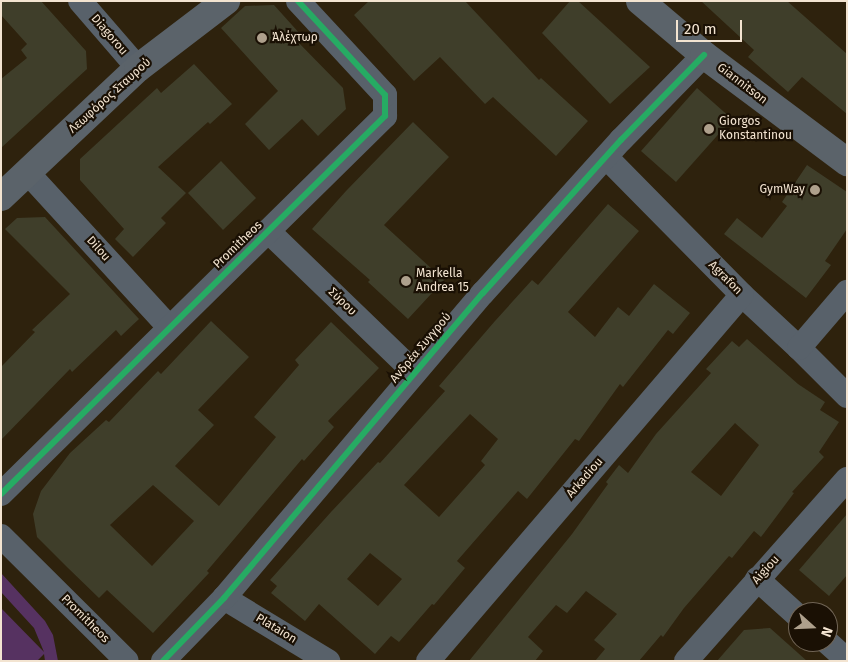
<!DOCTYPE html>
<meta charset="utf-8">
<style>
body{margin:0}
#map{position:relative;width:848px;height:662px;overflow:hidden;background:#2e220d;font-family:"Fira Sans",sans-serif}
div>[style]{position:absolute}
[style*='--x']{left:calc(var(--x)*1px);top:calc(var(--y)*1px);width:calc(var(--w)*1px);rotate:calc(var(--a)*1deg)}
.green>*{inset:0;background:#563261}
.building>*{inset:0;background:#3f3e2a}
.street>*{height:24px;margin:-12px;padding:0 12px;transform-origin:12px;border-radius:12px;background:#58616a}
.secondary>*{height:28px;margin:-14px;padding:0 14px;transform-origin:14px;border-radius:14px;background:#5b636a}
.cycleway>*{height:6px;margin:-3px;padding:0 3px;transform-origin:3px;border-radius:3px;background:#26ab63}
.dots>*{width:14px;height:14px;translate:-50% -50%;box-sizing:border-box;border:2px solid #1a1004;border-radius:50%}
span{translate:-50% -50%;white-space:nowrap;text-align:center;line-height:1.15;-webkit-text-stroke:4.5px #1a1004;paint-order:stroke}
.street-label{font-size:12px;color:#f3e4d1}
.poi-label{font-size:12px;color:#f3e4d1}
.left{translate:0 -50%;text-align:left}
.right{translate:-100% -50%;text-align:right}
.frame{position:absolute;inset:0;border:2px solid #f3e4d1;pointer-events:none}
.north{position:absolute;left:788px;top:602px;width:50px;height:50px;box-sizing:border-box;background:#1a1004;border:1px solid #716556;border-radius:50%;rotate:110deg;font-size:14px;font-weight:700;line-height:20px;text-align:center;color:#f3e4d1}
.north::after{content:'';display:block;margin:auto;width:18px;height:22px;background:#aea08c;clip-path:polygon(50% 0,100% 100%,50% 72%,0 100%)}
.scale{position:absolute;left:676px;top:20px;width:66px;height:22px;box-sizing:border-box;border:2px solid #f3e4d1;border-top:0;padding-left:6px;font-size:15px;line-height:18px;white-space:nowrap;color:#f3e4d1;-webkit-text-stroke:4px #1a1004;paint-order:stroke}
</style>
<div id="map">
<div class="green">
<i style="clip-path:polygon(1px 573px,45px 621px,53px 635px,58px 661px,45px 661px,44px 654px,37px 661px,1px 661px,1px 608px,44px 652px,34px 628px,1px 592px)"></i>
</div>
<div class="building">
<i style="clip-path:polygon(1px 1px,41px 1px,86px 51px,87px 69px,1px 148px,1px 79px,27px 58px,21px 50px,27px 44px,1px 15px)"></i>
<i style="clip-path:polygon(369px 1px,465px 1px,539px 80px,541px 78px,588px 121px,556px 156px,493px 97px,485px 104px,440px 57px,414px 81px,354px 15px)"></i>
<i style="clip-path:polygon(570px 1px,578px 1px,650px 67px,610px 104px,542px 33px)"></i>
<i style="clip-path:polygon(701px 1px,787px 1px,847px 54px,847px 114px,802px 77px,788px 92px,748px 57px,754px 50px)"></i>
<i style="clip-path:polygon(274px 5px,301px 35px,296px 40px,343px 88px,346px 109px,318px 136px,302px 119px,269px 150px,245px 124px,278px 91px,221px 28px,245px 6px)"></i>
<i style="clip-path:polygon(194px 64px,232px 104px,210px 124px,208px 122px,158px 167px,186px 193px,161px 218px,166px 223px,133px 257px,115px 239px,124px 229px,80px 180px,80px 159px,157px 88px,161px 93px)"></i>
<i style="clip-path:polygon(697px 88px,732px 119px,676px 182px,641px 151px)"></i>
<i style="clip-path:polygon(413px 122px,449px 157px,384px 225px,444px 280px,408px 319px,368px 282px,370px 280px,312px 229px,346px 191px)"></i>
<i style="clip-path:polygon(221px 161px,256px 198px,223px 230px,188px 193px)"></i>
<i style="clip-path:polygon(807px 165px,847px 192px,847px 229px,825px 261px,831px 265px,806px 298px,724px 234px,737px 218px,762px 238px,787px 206px,782px 202px)"></i>
<i style="clip-path:polygon(evenodd,608px 204px,639px 231px,568px 312px,595px 337px,618px 307px,629px 316px,654px 284px,690px 313px,673px 334px,668px 330px,623px 387px,620px 384px,579px 441px,575px 439px,527px 499px,518px 491px,457px 561px,465px 568px,434px 605px,432px 604px,399px 642px,391px 636px,375px 654px,319px 604px,305px 621px,271px 593px,277px 586px,270px 580px,331px 512px,378px 462px,380px 463px,445px 391px,439px 386px,495px 321px,532px 280px,538px 285px,608px 204px,470px 414px,498px 439px,481px 461px,485px 465px,439px 517px,404px 485px,470px 414px,608px 204px,370px 553px,402px 579px,378px 606px,347px 579px,370px 553px)"></i>
<i style="clip-path:polygon(45px 217px,139px 319px,121px 336px,116px 330px,72px 372px,70px 369px,1px 440px,1px 367px,35px 332px,32px 330px,70px 294px,5px 229px,17px 218px)"></i>
<i style="clip-path:polygon(evenodd,211px 321px,249px 357px,198px 410px,214px 425px,175px 466px,219px 506px,276px 437px,254px 417px,299px 365px,295px 360px,331px 322px,379px 368px,328px 421px,334px 427px,304px 461px,302px 459px,207px 571px,209px 573px,153px 633px,107px 590px,99px 598px,68px 568px,37px 537px,33px 514px,41px 491px,70px 453px,106px 420px,109px 422px,158px 371px,161px 374px,211px 321px,153px 485px,194px 521px,152px 566px,110px 525px,153px 485px)"></i>
<i style="clip-path:polygon(evenodd,747px 339px,798px 384px,825px 402px,820px 410px,839px 422px,819px 452px,824px 457px,792px 492px,794px 493px,761px 537px,754px 531px,732px 558px,729px 556px,684px 608px,663px 637px,661px 635px,639px 661px,595px 661px,605px 649px,594px 640px,617px 614px,586px 591px,567px 613px,556px 605px,528px 637px,543px 651px,535px 661px,469px 661px,572px 534px,608px 484px,606px 482px,619px 465px,628px 473px,656px 434px,711px 373px,706px 369px,732px 341px,739px 347px,747px 339px,735px 423px,759px 445px,721px 496px,691px 472px,735px 423px)"></i>
<i style="clip-path:polygon(847px 514px,847px 575px,829px 596px,799px 570px)"></i>
<i style="clip-path:polygon(770px 628px,807px 661px,717px 661px,744px 630px)"></i>
</div>
<div class="street">
<i style="--x:80;--y:1;--w:89;--a:49.1"></i>
<i style="--x:606;--y:157;--w:194;--a:45.4"></i>
<i style="--x:742;--y:295;--w:78;--a:42.9"></i>
<i style="--x:799;--y:348;--w:68;--a:45"></i>
<i style="--x:27;--y:172;--w:210;--a:47.5"></i>
<i style="--x:268;--y:231;--w:204;--a:44"></i>
<i style="--x:799;--y:348;--w:74;--a:-49.4"></i>
<i style="--x:1;--y:494;--w:539;--a:-44.55"></i>
<i style="--x:385;--y:116;--w:21;--a:-90"></i>
<i style="--x:385;--y:95;--w:128;--a:-132.8"></i>
<i style="--x:1;--y:536;--w:177;--a:44.8"></i>
<i style="--x:757;--y:579;--w:55;--a:42.1"></i>
<i style="--x:224;--y:598;--w:122;--a:31.2"></i>
<i style="--x:827;--y:642;--w:27;--a:42"></i>
<i style="--x:163;--y:661;--w:88;--a:-45.9"></i>
<i style="--x:224;--y:598;--w:400;--a:-49.7"></i>
<i style="--x:483;--y:293;--w:206;--a:-48"></i>
<i style="--x:621;--y:140;--w:119;--a:-45.7"></i>
<i style="--x:428;--y:661;--w:482;--a:-49.4"></i>
<i style="--x:686;--y:661;--w:243;--a:-48.5"></i>
</div>
<div class="secondary">
<i style="--x:640;--y:1;--w:84;--a:40.2"></i>
<i style="--x:704;--y:55;--w:179;--a:36.8"></i>
<i style="--x:1;--y:197;--w:188;--a:-43.3"></i>
<i style="--x:138;--y:68;--w:111;--a:-37.3"></i>
</div>
<div class="cycleway">
<i style="--x:1;--y:494;--w:539;--a:-44.55"></i>
<i style="--x:385;--y:116;--w:21;--a:-90"></i>
<i style="--x:385;--y:95;--w:128;--a:-132.8"></i>
<i style="--x:163;--y:661;--w:88;--a:-45.9"></i>
<i style="--x:224;--y:598;--w:400;--a:-49.7"></i>
<i style="--x:483;--y:293;--w:206;--a:-48"></i>
<i style="--x:621;--y:140;--w:119;--a:-45.7"></i>
</div>
<div class="dots">
<i style="left:262px;top:38px;background:#aea08c"></i>
<i style="left:709px;top:129px;background:#aea08c"></i>
<i style="left:815px;top:190px;background:#aea08c"></i>
<i style="left:406px;top:281px;background:#aea08c"></i>
</div>
<div class="street-label">
<span style="left:109px;top:35px;rotate:49deg">Diagorou</span>
<span style="left:742px;top:84px;rotate:37deg">Giannitson</span>
<span style="left:110px;top:96px;rotate:-42deg">Λεωφόρος Σταυρού</span>
<span style="left:238px;top:245px;rotate:-44deg">Promitheos</span>
<span style="left:98px;top:249px;rotate:48deg">Dilou</span>
<span style="left:725px;top:278px;rotate:45deg">Agrafon</span>
<span style="left:342px;top:302px;rotate:44deg">Σύρου</span>
<span style="left:421px;top:348px;rotate:-50deg">Ανδρέα Συγγρού</span>
<span style="left:585px;top:478px;rotate:-49deg">Arkadiou</span>
<span style="left:766px;top:570px;rotate:-48deg">Aigiou</span>
<span style="left:85px;top:619px;rotate:45deg">Promitheos</span>
<span style="left:276px;top:629px;rotate:31deg">Plataion</span>
</div>
<div class="poi-label">
<span class="left" style="left:272px;top:38px">Άλέχτωρ</span>
<span class="left" style="left:719px;top:129px">Giorgos<br>Konstantinou</span>
<span class="right" style="left:805px;top:190px">GymWay</span>
<span class="left" style="left:416px;top:281px">Markella<br>Andrea 15</span>
</div>
<div class="frame"></div>
<div class="north">N</div>
<div class="scale">20 m</div>
</div>
